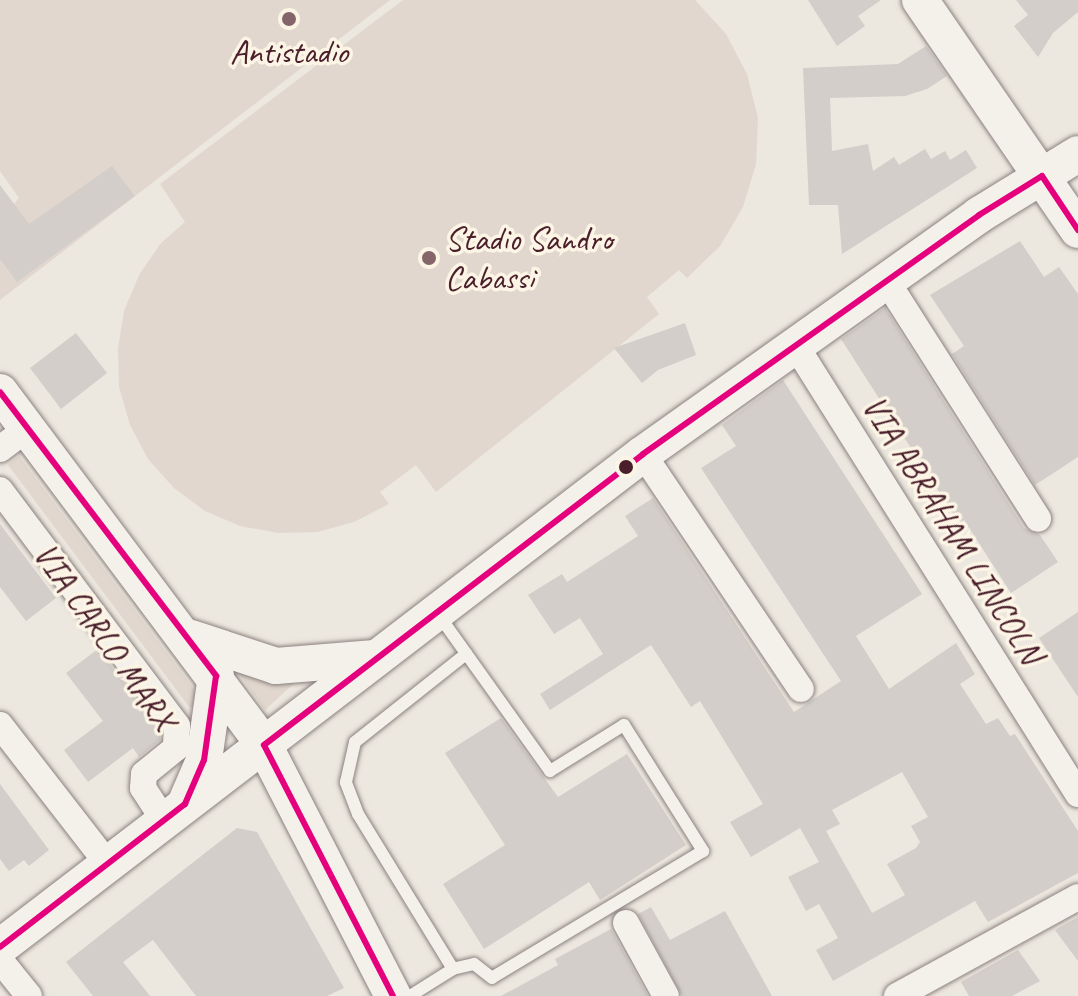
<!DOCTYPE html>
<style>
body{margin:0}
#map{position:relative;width:1078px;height:996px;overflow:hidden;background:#ece7df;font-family:Caveat,sans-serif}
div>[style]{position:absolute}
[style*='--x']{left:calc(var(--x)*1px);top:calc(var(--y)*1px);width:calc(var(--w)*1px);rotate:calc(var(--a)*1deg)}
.green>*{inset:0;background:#e1d7ce}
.building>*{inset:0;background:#d3cec9}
.roads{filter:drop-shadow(0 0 2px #8b817f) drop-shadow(0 0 2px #8b817f)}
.lane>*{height:12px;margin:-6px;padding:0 6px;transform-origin:6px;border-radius:6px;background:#f4f0ea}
.street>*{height:26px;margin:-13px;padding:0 13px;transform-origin:13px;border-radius:13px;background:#f4f0ea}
.secondary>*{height:36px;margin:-18px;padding:0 18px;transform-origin:18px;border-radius:18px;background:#f4f0ea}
.bus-1>*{height:6px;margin:-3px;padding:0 3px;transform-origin:3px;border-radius:3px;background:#e5007d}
.dots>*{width:22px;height:22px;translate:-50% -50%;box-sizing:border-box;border:4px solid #fcf5e5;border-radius:50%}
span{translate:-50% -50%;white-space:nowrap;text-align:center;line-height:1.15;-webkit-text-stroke:7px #fcf5e5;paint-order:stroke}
.poi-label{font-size:34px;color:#4a1f2b}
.left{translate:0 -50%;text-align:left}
.street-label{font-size:34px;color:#4a1f2b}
</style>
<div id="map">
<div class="green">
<i style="clip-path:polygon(0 0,390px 0,0 300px,0 221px,19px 198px,0 171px)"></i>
<i style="clip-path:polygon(403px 0,695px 0,726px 34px,747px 74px,758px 118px,756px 164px,743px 207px,720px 246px,687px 278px,679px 270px,647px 297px,659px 314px,436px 492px,416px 465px,380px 492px,389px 504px,354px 522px,317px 532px,278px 533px,240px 526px,205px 511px,174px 488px,148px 459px,130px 425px,119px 387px,118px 349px,124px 311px,139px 275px,161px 243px,185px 222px,160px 184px)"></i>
<i style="clip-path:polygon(19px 456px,202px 700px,190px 708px,8px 465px)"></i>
<i style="clip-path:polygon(237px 671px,301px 677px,265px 710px)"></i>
</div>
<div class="building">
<i style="clip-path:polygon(808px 0,881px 0,858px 16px,865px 26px,837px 46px)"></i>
<i style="clip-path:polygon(1016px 0,1078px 0,1078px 12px,1053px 33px,1038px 57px,1014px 26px,1028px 15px)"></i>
<i style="clip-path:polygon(926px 46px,947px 76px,927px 89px,905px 96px,830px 98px,832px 151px,868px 144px,873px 171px,894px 157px,899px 165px,925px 149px,931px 159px,945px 151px,950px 160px,966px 150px,977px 168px,842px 254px,838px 205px,809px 205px,803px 68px,898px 64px)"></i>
<i style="clip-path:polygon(112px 166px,135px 196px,17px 282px,0 259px,0 185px,29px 224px)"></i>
<i style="clip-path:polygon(1020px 241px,1044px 277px,1059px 267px,1078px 294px,1078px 457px,1035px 485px,952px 354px,964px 346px,930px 295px)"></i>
<i style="clip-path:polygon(885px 308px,1024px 528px,1040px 535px,1058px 562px,1011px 593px,964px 520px,959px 523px,841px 339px)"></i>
<i style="clip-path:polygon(685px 323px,696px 355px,658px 370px,642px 383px,614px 348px)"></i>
<i style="clip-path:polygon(76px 333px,107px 373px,61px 409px,30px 368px)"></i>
<i style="clip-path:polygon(evenodd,783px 380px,922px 594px,856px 636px,889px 689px,956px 643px,975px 674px,960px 684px,986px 724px,998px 718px,1010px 736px,1015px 734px,1078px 831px,1078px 873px,988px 922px,975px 901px,833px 981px,816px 950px,838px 938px,819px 904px,806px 911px,788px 877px,819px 862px,800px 828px,751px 857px,730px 822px,763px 804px,700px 701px,691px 707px,651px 645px,550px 710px,540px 694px,603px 654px,580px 618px,554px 634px,528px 595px,562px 574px,567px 582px,638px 536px,625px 516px,653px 498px,794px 712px,841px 681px,701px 468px,736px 446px,722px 425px,783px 380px,902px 772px,928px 817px,911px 826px,920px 842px,916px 848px,887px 864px,905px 895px,872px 913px,826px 831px,840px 824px,832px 810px,902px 772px)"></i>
<i style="clip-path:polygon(0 524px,56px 598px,26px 621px,0 587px)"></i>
<i style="clip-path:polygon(1078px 612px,1078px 697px,1039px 638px)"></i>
<i style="clip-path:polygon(98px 649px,161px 732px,160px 740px,139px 757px,133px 748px,88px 782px,64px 750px,103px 721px,66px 673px)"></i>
<i style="clip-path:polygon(501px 718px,558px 797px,627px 754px,686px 845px,600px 900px,589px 882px,484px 949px,443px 884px,505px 845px,445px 753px)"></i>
<i style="clip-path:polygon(0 784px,49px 850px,29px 866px,24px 860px,9px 871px,0 859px)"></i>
<i style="clip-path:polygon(237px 828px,257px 832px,344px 988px,327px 996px,196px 996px,153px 940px,123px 962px,150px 996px,93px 996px,66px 962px)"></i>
<i style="clip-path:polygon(651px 907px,670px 940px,725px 911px,772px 996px,682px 996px,638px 914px)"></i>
<i style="clip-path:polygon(1078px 917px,1078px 961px,1055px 930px)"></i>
<i style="clip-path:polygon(611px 929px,648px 996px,501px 996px,558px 965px,555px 959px)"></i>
<i style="clip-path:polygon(1018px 950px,1040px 981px,1012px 996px,969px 996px,961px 982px)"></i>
</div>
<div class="roads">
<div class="lane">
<i style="--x:438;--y:614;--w:193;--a:54.5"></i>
<i style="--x:550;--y:771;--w:87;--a:-31.9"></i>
<i style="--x:624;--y:725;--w:149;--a:57.9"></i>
<i style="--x:703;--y:851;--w:246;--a:149"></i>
<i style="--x:492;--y:978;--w:23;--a:-142"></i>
<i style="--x:474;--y:964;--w:22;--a:167"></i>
<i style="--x:453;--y:969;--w:182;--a:-121.5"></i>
<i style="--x:358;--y:814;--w:34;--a:-111"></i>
<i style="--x:346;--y:782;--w:41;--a:-77.3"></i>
<i style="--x:355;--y:742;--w:142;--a:-38.4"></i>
<i style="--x:410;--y:996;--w:51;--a:-32.1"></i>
</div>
<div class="street">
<i style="--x:886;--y:280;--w:283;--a:57.5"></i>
<i style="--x:794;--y:343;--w:533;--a:57.8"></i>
<i style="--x:0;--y:449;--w:34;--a:-37"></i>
<i style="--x:643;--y:454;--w:283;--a:56.1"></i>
<i style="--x:0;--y:490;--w:295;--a:53.1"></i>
<i style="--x:177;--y:726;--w:22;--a:93"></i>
<i style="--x:176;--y:748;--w:41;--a:140.9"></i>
<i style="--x:144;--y:774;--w:14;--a:94"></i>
<i style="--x:143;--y:788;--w:38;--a:57"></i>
<i style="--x:0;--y:725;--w:175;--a:52.2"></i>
<i style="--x:626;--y:923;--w:83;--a:61.3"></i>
<i style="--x:0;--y:960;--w:46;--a:51.1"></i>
<i style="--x:897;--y:996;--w:206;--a:-28.7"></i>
</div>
<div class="secondary">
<i style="--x:920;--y:0;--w:279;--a:55.5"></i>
<i style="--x:0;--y:392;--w:441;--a:53.2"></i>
<i style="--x:264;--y:745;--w:282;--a:62.8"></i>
<i style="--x:188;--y:637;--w:93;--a:18.2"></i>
<i style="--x:276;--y:666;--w:99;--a:-4.6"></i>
<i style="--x:186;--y:802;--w:46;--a:-66.8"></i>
<i style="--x:204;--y:760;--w:85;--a:-81.9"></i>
<i style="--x:0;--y:947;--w:810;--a:-37.48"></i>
<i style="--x:643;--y:454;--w:412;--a:-35.4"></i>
<i style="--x:979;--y:215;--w:116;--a:-31.6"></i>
</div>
</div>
<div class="bus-1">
<i style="--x:0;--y:392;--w:357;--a:52.7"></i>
<i style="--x:216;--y:676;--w:85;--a:98.1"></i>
<i style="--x:204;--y:760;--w:48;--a:113.4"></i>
<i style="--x:185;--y:804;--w:234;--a:142.3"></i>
<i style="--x:393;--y:996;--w:282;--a:-117.2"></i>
<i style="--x:264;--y:745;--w:478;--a:-37.5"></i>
<i style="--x:643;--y:454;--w:412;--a:-35.4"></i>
<i style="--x:979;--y:215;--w:74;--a:-31.8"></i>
<i style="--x:1042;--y:176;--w:65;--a:56.3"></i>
</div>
<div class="dots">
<i style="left:289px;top:19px;background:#83656a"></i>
<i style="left:429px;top:258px;background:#83656a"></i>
<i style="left:626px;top:467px;background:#4a1f2b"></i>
</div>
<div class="poi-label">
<span style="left:289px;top:52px">Antistadio</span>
<span class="left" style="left:445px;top:258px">Stadio Sandro<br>Cabassi</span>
</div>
<div class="street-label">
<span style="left:953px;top:529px;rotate:58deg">VIA ABRAHAM LINCOLN</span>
<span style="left:105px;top:636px;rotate:55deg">VIA CARLO MARX</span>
</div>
</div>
